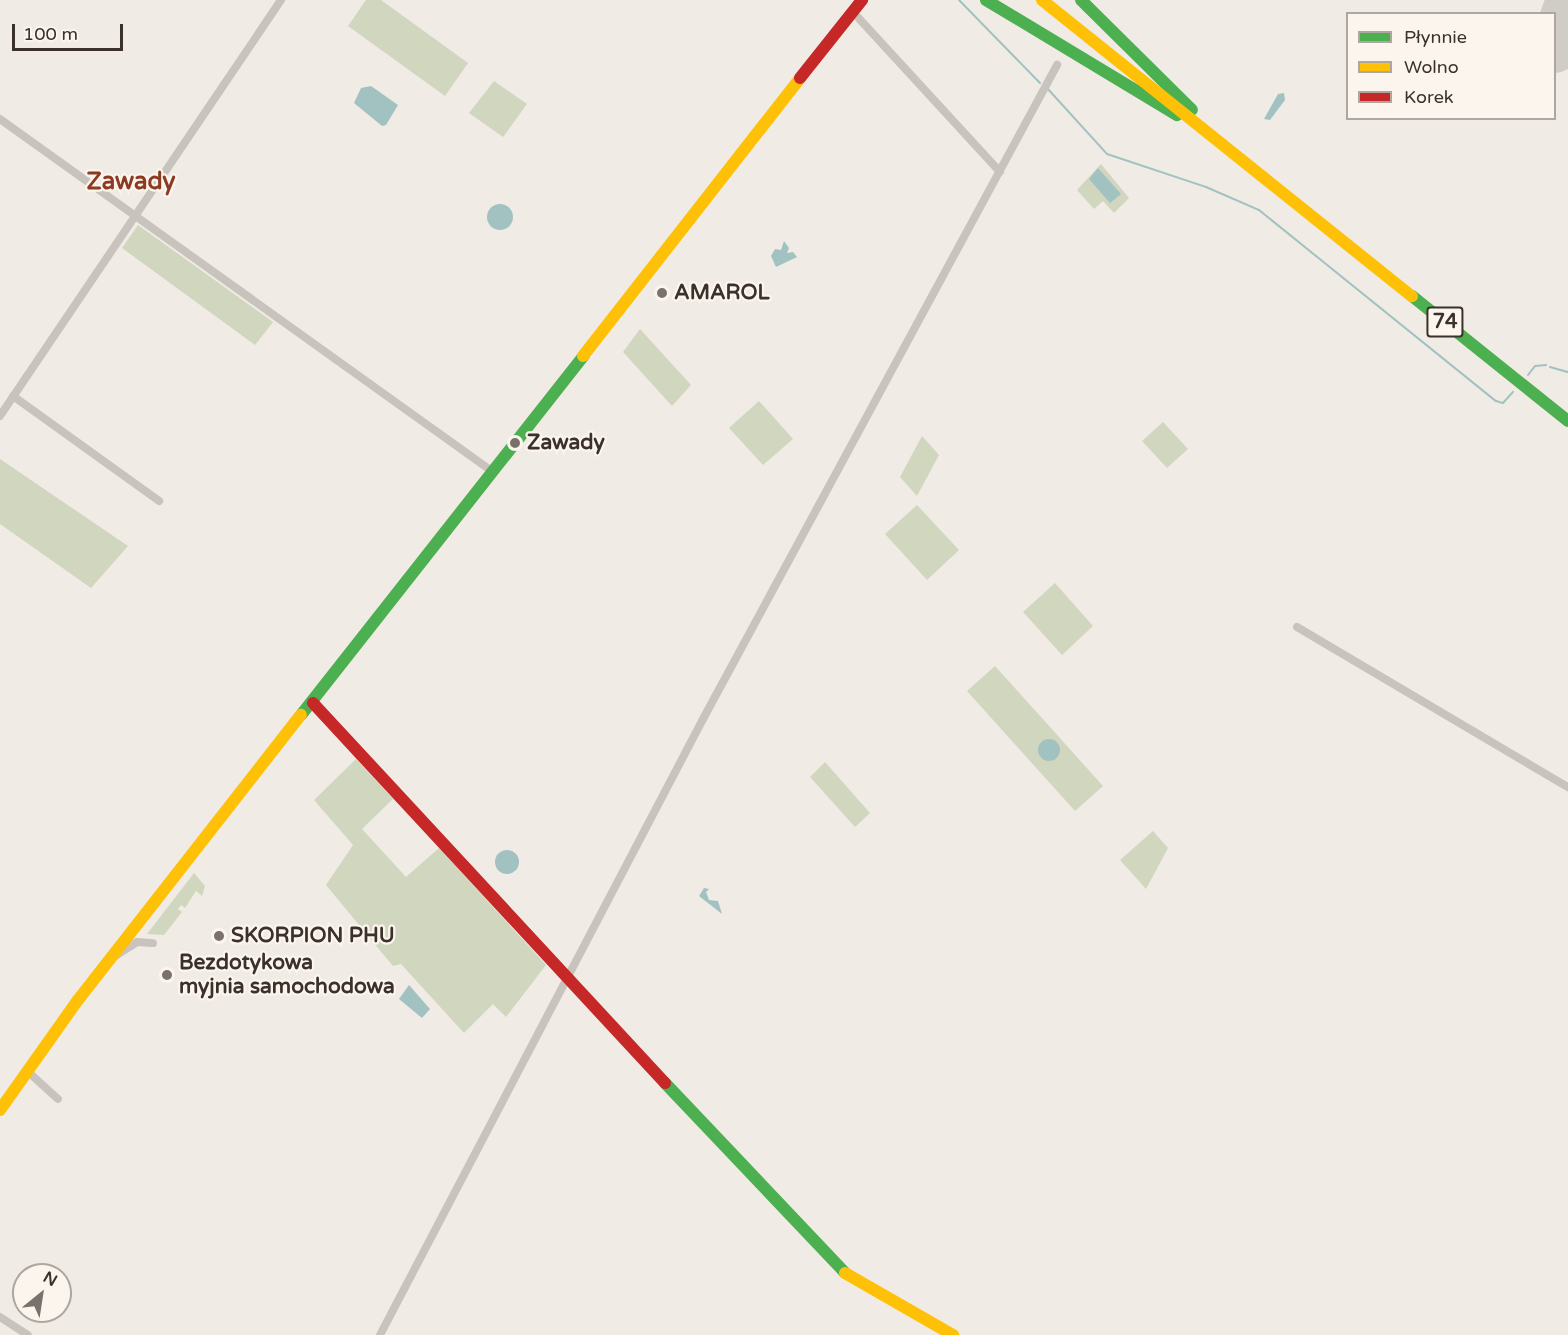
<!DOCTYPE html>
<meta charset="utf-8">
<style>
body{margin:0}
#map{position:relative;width:1568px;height:1335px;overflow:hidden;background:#f0ebe5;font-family:"Varela Round",sans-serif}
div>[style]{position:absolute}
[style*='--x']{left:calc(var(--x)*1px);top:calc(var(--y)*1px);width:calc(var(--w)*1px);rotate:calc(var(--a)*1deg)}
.green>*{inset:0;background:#d1d6bf}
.water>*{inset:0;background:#a1c2c1}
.round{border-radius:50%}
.stream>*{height:2px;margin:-1px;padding:0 1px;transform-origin:1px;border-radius:1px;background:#a1c2c1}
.runway>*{height:50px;margin:-25px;padding:0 25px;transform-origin:25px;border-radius:25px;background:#d0ccc6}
.street>*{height:8px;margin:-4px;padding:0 4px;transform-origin:4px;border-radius:4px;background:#c9c3be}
.fast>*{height:12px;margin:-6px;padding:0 6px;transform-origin:6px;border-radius:6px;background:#4caf50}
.slow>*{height:12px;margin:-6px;padding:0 6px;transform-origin:6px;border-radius:6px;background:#ffc107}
.jam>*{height:12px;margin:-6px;padding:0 6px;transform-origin:6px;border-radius:6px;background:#c62828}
.dots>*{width:16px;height:16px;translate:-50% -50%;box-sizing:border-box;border:3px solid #fbf5ee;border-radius:50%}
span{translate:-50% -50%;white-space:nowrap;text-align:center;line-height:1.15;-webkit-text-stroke:4.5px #fbf5ee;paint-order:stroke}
.shield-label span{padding:2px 4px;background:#fbf5ee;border:2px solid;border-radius:4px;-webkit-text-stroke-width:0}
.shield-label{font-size:20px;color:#3b302b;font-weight:700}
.poi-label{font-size:21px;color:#3b302b;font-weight:700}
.left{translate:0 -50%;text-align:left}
.quarter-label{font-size:24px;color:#8c3b22;font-weight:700}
.legend{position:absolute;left:1346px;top:12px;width:210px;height:108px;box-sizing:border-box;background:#fbf5ee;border:2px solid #aea6a0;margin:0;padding:8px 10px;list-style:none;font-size:18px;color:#3b302b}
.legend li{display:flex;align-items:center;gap:12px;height:30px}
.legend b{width:30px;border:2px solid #aea6a0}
.north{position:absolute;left:12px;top:1263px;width:60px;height:60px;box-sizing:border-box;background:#fbf5ee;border:2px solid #aea6a0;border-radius:50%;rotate:30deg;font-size:16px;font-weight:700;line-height:24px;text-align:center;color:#3b302b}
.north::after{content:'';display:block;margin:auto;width:21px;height:27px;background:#7a716c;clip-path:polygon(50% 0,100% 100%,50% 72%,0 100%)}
.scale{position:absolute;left:12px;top:24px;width:111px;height:27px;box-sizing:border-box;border:3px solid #3b302b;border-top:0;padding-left:8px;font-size:18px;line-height:21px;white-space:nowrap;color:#3b302b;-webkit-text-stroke:4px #fbf5ee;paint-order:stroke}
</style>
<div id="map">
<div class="green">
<i style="clip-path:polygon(366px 0,381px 0,468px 63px,445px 96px,348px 26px)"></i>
<i style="clip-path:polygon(494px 81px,527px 104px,503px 137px,469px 113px)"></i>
<i style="clip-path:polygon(1101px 164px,1129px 198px,1114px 213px,1103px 201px,1094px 209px,1077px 190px)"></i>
<i style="clip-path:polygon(138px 225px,273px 322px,255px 345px,122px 248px)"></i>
<i style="clip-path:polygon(640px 329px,691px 385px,672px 406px,623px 352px)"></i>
<i style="clip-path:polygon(759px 401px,793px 439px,763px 465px,729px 428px)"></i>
<i style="clip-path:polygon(1163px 422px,1188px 449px,1167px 468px,1142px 441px)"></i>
<i style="clip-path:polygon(922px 436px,939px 455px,917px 496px,900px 477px)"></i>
<i style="clip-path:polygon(0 459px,128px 546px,91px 588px,0 524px)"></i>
<i style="clip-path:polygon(917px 505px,959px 550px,927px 580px,885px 534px)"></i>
<i style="clip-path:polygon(1055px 583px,1093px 626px,1062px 655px,1023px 612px)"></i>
<i style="clip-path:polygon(995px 666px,1103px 786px,1075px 811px,967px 691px)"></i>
<i style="clip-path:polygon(356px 759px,393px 799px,362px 829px,406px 877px,439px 848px,546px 965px,506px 1017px,493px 1004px,464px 1033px,401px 964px,393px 966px,326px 885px,353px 845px,314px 800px)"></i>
<i style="clip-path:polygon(825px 762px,870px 813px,855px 827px,810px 777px)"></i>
<i style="clip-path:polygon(1153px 831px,1168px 848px,1146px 889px,1120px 860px)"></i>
<i style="clip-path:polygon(194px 873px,205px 886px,202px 896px,196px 891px,185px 908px,181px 905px,178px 909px,182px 912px,164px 935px,147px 934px)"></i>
</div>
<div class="water">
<i style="clip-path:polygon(371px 86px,398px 105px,386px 125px,382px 126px,354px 103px,361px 88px)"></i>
<i style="clip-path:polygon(1284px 93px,1285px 100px,1270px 120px,1264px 119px,1278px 94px)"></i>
<i style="clip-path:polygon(1098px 168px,1121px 194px,1110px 203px,1089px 179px)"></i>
<i class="round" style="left:487px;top:204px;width:26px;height:26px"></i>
<i style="clip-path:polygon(784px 241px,789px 248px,787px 253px,793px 252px,797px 257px,776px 267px,771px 256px,775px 249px,781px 250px)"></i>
<i class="round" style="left:1038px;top:739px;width:22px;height:22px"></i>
<i class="round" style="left:495px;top:850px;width:24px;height:24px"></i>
<i style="clip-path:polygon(704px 888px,709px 889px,706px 892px,709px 900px,718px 901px,722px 914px,699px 896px)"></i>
<i style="clip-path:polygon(409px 985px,430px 1009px,422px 1018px,399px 999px)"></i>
</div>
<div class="stream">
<i style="--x:959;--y:0;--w:116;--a:45.7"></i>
<i style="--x:1047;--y:88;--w:89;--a:47.7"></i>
<i style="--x:1107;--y:154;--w:104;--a:18.4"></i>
<i style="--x:1206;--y:187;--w:58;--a:23.5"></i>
<i style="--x:1259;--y:210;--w:304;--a:38.9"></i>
<i style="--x:1496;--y:401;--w:7;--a:16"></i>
<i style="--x:1503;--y:403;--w:15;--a:-48"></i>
<i style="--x:1550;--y:367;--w:19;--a:16"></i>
<i style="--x:1528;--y:375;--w:11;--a:-52"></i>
<i style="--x:1535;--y:366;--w:11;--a:-5"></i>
</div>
<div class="runway">
<i style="--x:1554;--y:48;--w:41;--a:-70.3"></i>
</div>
<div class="street">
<i style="--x:853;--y:12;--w:217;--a:47.4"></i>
<i style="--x:0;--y:119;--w:606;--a:35.6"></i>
<i style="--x:13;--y:396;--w:180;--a:35.7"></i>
<i style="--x:0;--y:416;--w:502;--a:-55.96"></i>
<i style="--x:1297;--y:627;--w:315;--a:30.6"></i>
<i style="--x:115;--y:956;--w:26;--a:-32"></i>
<i style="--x:137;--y:942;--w:16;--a:4"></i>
<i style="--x:26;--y:1070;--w:43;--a:42.2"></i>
<i style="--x:0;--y:1317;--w:33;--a:33"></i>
<i style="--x:380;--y:1335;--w:696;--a:-62.33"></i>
<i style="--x:703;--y:719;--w:744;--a:-61.57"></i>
</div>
<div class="fast">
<i style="--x:986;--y:0;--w:223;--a:31.1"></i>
<i style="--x:1081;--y:0;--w:156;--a:44.7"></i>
<i style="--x:1412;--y:296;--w:200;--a:38.7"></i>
<i style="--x:301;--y:715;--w:457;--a:-51.8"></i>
<i style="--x:665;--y:1083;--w:262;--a:46.5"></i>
</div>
<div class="slow">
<i style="--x:1042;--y:0;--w:474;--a:38.7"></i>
<i style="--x:583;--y:356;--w:353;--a:-52"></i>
<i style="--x:0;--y:1110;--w:135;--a:-54.7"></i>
<i style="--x:78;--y:1000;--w:362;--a:-52"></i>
<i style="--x:845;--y:1273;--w:125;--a:29.9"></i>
</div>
<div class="jam">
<i style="--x:800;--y:78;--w:100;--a:-51.5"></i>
<i style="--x:313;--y:703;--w:518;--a:47.19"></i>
</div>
<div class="dots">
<i style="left:662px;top:293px;background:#7a716c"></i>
<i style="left:515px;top:443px;background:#7a716c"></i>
<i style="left:219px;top:936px;background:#7a716c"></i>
<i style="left:167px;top:975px;background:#7a716c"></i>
</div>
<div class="shield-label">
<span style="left:1445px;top:322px">74</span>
</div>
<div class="poi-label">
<span class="left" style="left:674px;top:293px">AMAROL</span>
<span class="left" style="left:527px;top:443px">Zawady</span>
<span class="left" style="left:231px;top:936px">SKORPION PHU</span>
<span class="left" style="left:179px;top:975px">Bezdotykowa<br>myjnia samochodowa</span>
</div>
<div class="quarter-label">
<span style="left:131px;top:182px">Zawady</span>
</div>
<ul class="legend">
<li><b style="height:8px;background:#4caf50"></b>Płynnie</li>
<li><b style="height:8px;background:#ffc107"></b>Wolno</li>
<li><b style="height:8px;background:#c62828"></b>Korek</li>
</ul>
<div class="north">N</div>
<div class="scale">100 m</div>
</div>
